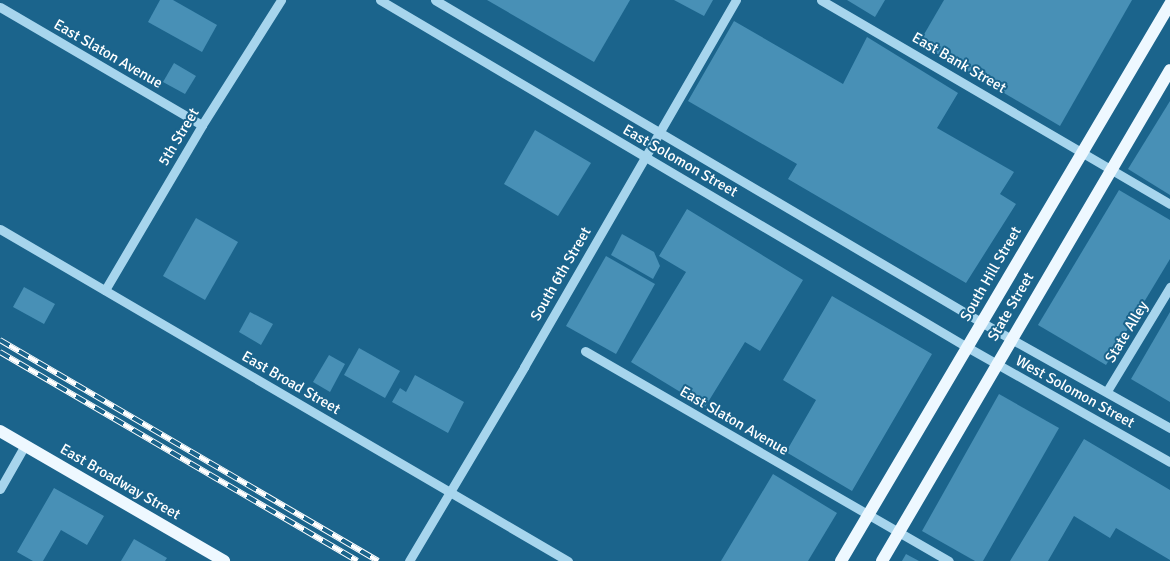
<!DOCTYPE html>
<style>
body{margin:0}
#map{position:relative;width:1170px;height:561px;overflow:hidden;background:#1b648c;font-family:Signika,sans-serif}
div>[style]{position:absolute}
[style*='--x']{left:calc(var(--x)*1px);top:calc(var(--y)*1px);width:calc(var(--w)*1px);rotate:calc(var(--a)*1deg)}
.building>*{inset:0;background:#4890b6}
.minor>*{height:9px;margin:-4.5px;padding:0 4.5px;transform-origin:4.5px;border-radius:4.5px;background:#a7d5ed}
.major>*{height:12px;margin:-6px;padding:0 6px;transform-origin:6px;border-radius:6px;background:#eef8ff}
.rail>*{height:5.5px;margin-top:-2.75px;transform-origin:0;background:repeating-linear-gradient(90deg,#1b648c 0 11px,#fff 0 22px);box-sizing:border-box;border-block:1px solid #fff}
.minor-bridge>*{height:9px;margin:-4.5px;padding:0 4.5px;transform-origin:4.5px;border-radius:4.5px;background:#a7d5ed}
span{translate:-50% -50%;white-space:nowrap;text-align:center;line-height:1.15;-webkit-text-stroke:4px #1b648c;paint-order:stroke}
.street-label{font-size:15px;color:#fff}
</style>
<div id="map">
<div class="building">
<i style="clip-path:polygon(160px 0,173px 0,217px 25px,202px 52px,148px 22px)"></i>
<i style="clip-path:polygon(487px 0,630px 0,594px 62px)"></i>
<i style="clip-path:polygon(674px 0,713px 0,704px 16px)"></i>
<i style="clip-path:polygon(847px 0,885px 0,875px 17px)"></i>
<i style="clip-path:polygon(944px 0,1132px 0,1060px 126px,919px 43px)"></i>
<i style="clip-path:polygon(734px 21px,843px 84px,867px 37px,958px 93px,937px 128px,1014px 172px,1000px 194px,1016px 204px,966px 283px,788px 179px,797px 164px,688px 101px)"></i>
<i style="clip-path:polygon(174px 63px,196px 76px,185px 94px,163px 82px)"></i>
<i style="clip-path:polygon(1170px 101px,1170px 195px,1128px 169px)"></i>
<i style="clip-path:polygon(535px 130px,591px 163px,558px 216px,504px 184px)"></i>
<i style="clip-path:polygon(1119px 190px,1170px 220px,1170px 259px,1106px 365px,1038px 325px)"></i>
<i style="clip-path:polygon(687px 209px,803px 280px,760px 351px,745px 342px,705px 407px,631px 362px,686px 272px,659px 256px)"></i>
<i style="clip-path:polygon(196px 218px,238px 242px,205px 300px,163px 276px)"></i>
<i style="clip-path:polygon(622px 234px,654px 252px,660px 266px,653px 279px,611px 255px)"></i>
<i style="clip-path:polygon(606px 256px,655px 284px,616px 354px,566px 326px)"></i>
<i style="clip-path:polygon(24px 287px,55px 304px,44px 324px,13px 307px)"></i>
<i style="clip-path:polygon(832px 296px,932px 354px,852px 491px,786px 452px,816px 400px,783px 380px)"></i>
<i style="clip-path:polygon(250px 312px,273px 324px,261px 345px,239px 332px)"></i>
<i style="clip-path:polygon(1170px 312px,1170px 402px,1131px 379px)"></i>
<i style="clip-path:polygon(359px 348px,400px 371px,385px 398px,344px 375px)"></i>
<i style="clip-path:polygon(329px 355px,345px 364px,330px 392px,313px 382px)"></i>
<i style="clip-path:polygon(415px 375px,464px 402px,448px 433px,392px 402px,400px 388px,406px 392px)"></i>
<i style="clip-path:polygon(999px 394px,1059px 428px,983px 561px,975px 561px,922px 531px)"></i>
<i style="clip-path:polygon(1084px 439px,1170px 490px,1170px 560px,1116px 528px,1110px 538px,1074px 516px,1048px 561px,1010px 561px)"></i>
<i style="clip-path:polygon(773px 474px,837px 513px,808px 561px,721px 561px)"></i>
<i style="clip-path:polygon(54px 488px,104px 516px,87px 545px,61px 530px,43px 561px,33px 561px,17px 552px)"></i>
<i style="clip-path:polygon(134px 539px,167px 558px,165px 561px,121px 561px)"></i>
<i style="clip-path:polygon(906px 554px,919px 561px,902px 561px)"></i>
</div>
<div class="minor">
<i style="--x:380;--y:0;--w:682;--a:30.59"></i>
<i style="--x:967;--y:347;--w:233;--a:29.5"></i>
<i style="--x:435;--y:0;--w:634;--a:30.53"></i>
<i style="--x:981;--y:322;--w:217;--a:29.3"></i>
<i style="--x:821;--y:0;--w:404;--a:30.3"></i>
<i style="--x:0;--y:7;--w:234;--a:30.3"></i>
<i style="--x:0;--y:229;--w:658;--a:30.31"></i>
<i style="--x:105;--y:290;--w:191;--a:-59.5"></i>
<i style="--x:202;--y:125;--w:148;--a:-57.7"></i>
<i style="--x:585;--y:351;--w:420;--a:30"></i>
<i style="--x:524;--y:367;--w:424;--a:-60"></i>
<i style="--x:1107;--y:391;--w:122;--a:-58.8"></i>
<i style="--x:0;--y:489;--w:51;--a:-60.4"></i>
</div>
<div class="major">
<i style="--x:0;--y:431;--w:259;--a:30.1"></i>
<i style="--x:841;--y:561;--w:647;--a:-59.43"></i>
<i style="--x:882;--y:561;--w:569;--a:-59.61"></i>
</div>
<div class="rail">
<i style="--x:0;--y:340;--w:438;--a:30.3"></i>
<i style="--x:0;--y:352;--w:414;--a:30.3"></i>
</div>
<div class="minor-bridge">
<i style="--x:409;--y:561;--w:226;--a:-59.3"></i>
</div>
<div class="street-label">
<span style="left:108px;top:54px;rotate:30deg">East Slaton Avenue</span>
<span style="left:959px;top:63px;rotate:30deg">East Bank Street</span>
<span style="left:179px;top:137px;rotate:-59deg">5th Street</span>
<span style="left:680px;top:161px;rotate:30deg">East Solomon Street</span>
<span style="left:561px;top:274px;rotate:-60deg">South 6th Street</span>
<span style="left:991px;top:274px;rotate:-60deg">South Hill Street</span>
<span style="left:1011px;top:307px;rotate:-60deg">State Street</span>
<span style="left:1127px;top:332px;rotate:-59deg">State Alley</span>
<span style="left:291px;top:383px;rotate:30deg">East Broad Street</span>
<span style="left:1075px;top:392px;rotate:29deg">West Solomon Street</span>
<span style="left:734px;top:421px;rotate:30deg">East Slaton Avenue</span>
<span style="left:120px;top:482px;rotate:30deg">East Broadway Street</span>
</div>
</div>
